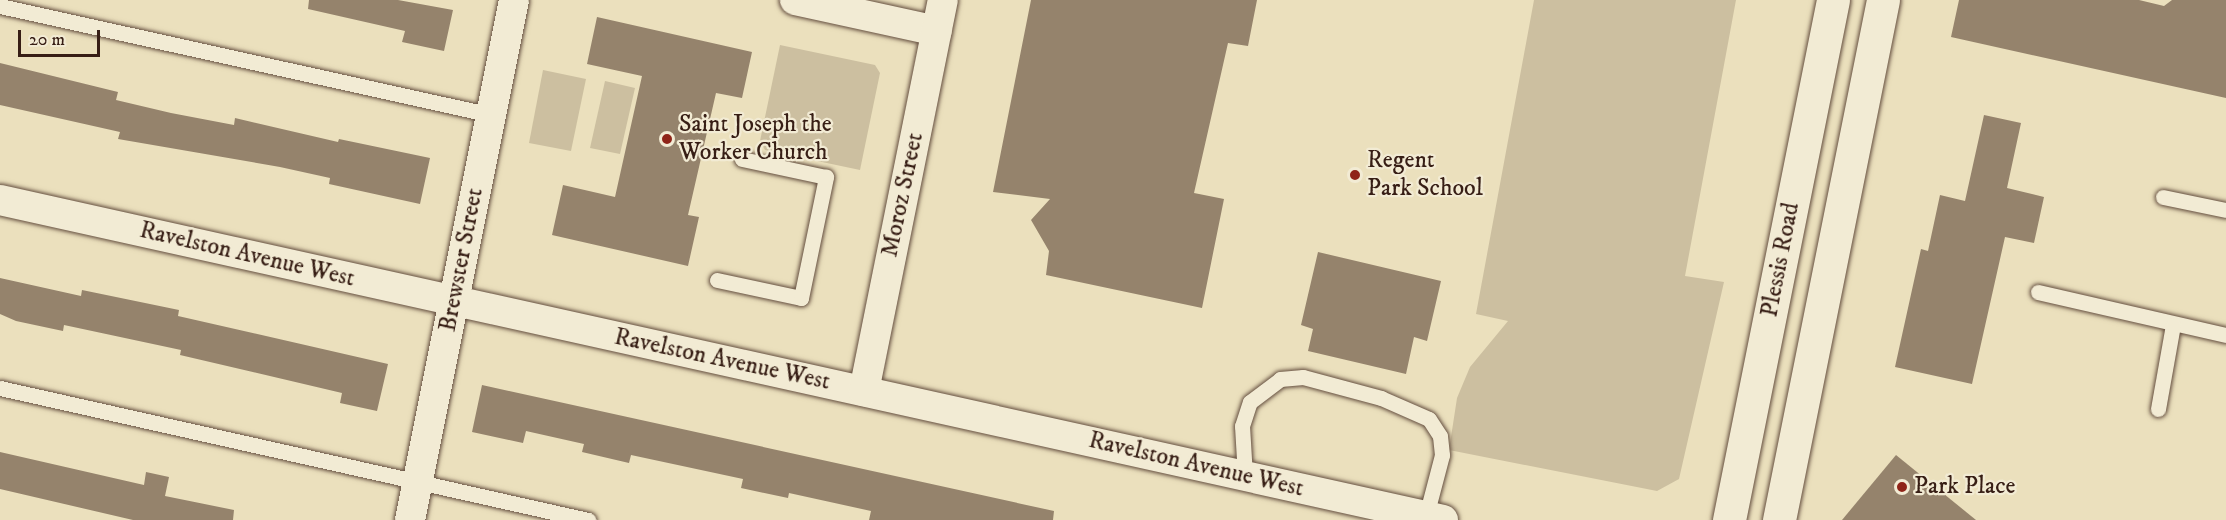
<!DOCTYPE html>
<style>
body{margin:0}
#map{position:relative;width:2226px;height:520px;overflow:hidden;background:#ebe0bd;font-family:"IM FELL DW Pica",serif}
div>[style]{position:absolute}
[style*='--x']{left:calc(var(--x)*1px);top:calc(var(--y)*1px);width:calc(var(--w)*1px);rotate:calc(var(--a)*1deg)}
.green>*{inset:0;background:#ccbfa0}
.building>*{inset:0;background:#95836c}
.roads{filter:drop-shadow(0 0 2px #644e3f) drop-shadow(0 0 2px #644e3f)}
.service>*{height:15px;margin:-7.5px;padding:0 7.5px;transform-origin:7.5px;border-radius:7.5px;background:#f2ebd4}
.minor>*{height:30px;margin:-15px;padding:0 15px;transform-origin:15px;border-radius:15px;background:#f2ebd4}
.secondary>*{height:33px;margin:-16.5px;padding:0 16.5px;transform-origin:16.5px;border-radius:16.5px;background:#f2ebd4}
.dots>*{width:16px;height:16px;translate:-50% -50%;box-sizing:border-box;border:3px solid #f2ebd4;border-radius:50%}
span{translate:-50% -50%;white-space:nowrap;text-align:center;line-height:1.15;-webkit-text-stroke:4.5px #f2ebd4;paint-order:stroke}
.poi-label{font-size:24px;color:#371e15}
.left{translate:0 -50%;text-align:left}
.street-label{font-size:24px;color:#371e15}
.scale{position:absolute;left:18px;top:30px;width:82px;height:27px;box-sizing:border-box;border:3px solid #371e15;border-top:0;padding-left:8px;font-size:18px;line-height:21px;white-space:nowrap;color:#371e15;-webkit-text-stroke:4px #f2ebd4;paint-order:stroke}
</style>
<div id="map">
<div class="green">
<i style="clip-path:polygon(1534px 0,1736px 0,1685px 276px,1724px 282px,1679px 479px,1657px 491px,1449px 450px,1457px 398px,1470px 367px,1508px 321px,1476px 314px)"></i>
<i style="clip-path:polygon(780px 45px,875px 65px,880px 73px,860px 170px,765px 150px,760px 141px)"></i>
<i style="clip-path:polygon(543px 70px,586px 79px,571px 151px,529px 143px)"></i>
<i style="clip-path:polygon(605px 81px,635px 88px,620px 154px,590px 148px)"></i>
</div>
<div class="building">
<i style="clip-path:polygon(309px 0,398px 0,453px 10px,444px 51px,402px 42px,405px 31px,308px 9px)"></i>
<i style="clip-path:polygon(1031px 0,1257px 0,1248px 46px,1228px 43px,1194px 193px,1224px 199px,1202px 308px,1046px 275px,1049px 251px,1031px 220px,1050px 199px,993px 192px)"></i>
<i style="clip-path:polygon(1959px 0,2139px 0,2164px 6px,2172px 0,2226px 0,2226px 98px,1951px 37px)"></i>
<i style="clip-path:polygon(597px 17px,752px 52px,742px 98px,716px 93px,688px 215px,699px 217px,688px 266px,552px 235px,563px 185px,615px 197px,642px 76px,587px 64px)"></i>
<i style="clip-path:polygon(0 63px,118px 92px,116px 100px,171px 113px,234px 125px,235px 118px,338px 142px,339px 139px,430px 158px,420px 204px,329px 184px,330px 178px,280px 167px,118px 139px,120px 132px,0 105px)"></i>
<i style="clip-path:polygon(1984px 115px,2021px 123px,2007px 188px,2044px 197px,2034px 243px,2005px 237px,1972px 384px,1895px 367px,1921px 249px,1928px 251px,1940px 195px,1965px 201px)"></i>
<i style="clip-path:polygon(1318px 252px,1441px 281px,1427px 341px,1414px 337px,1406px 374px,1308px 351px,1313px 329px,1301px 325px)"></i>
<i style="clip-path:polygon(0 278px,81px 296px,82px 290px,179px 310px,178px 316px,388px 364px,377px 411px,340px 403px,342px 393px,180px 355px,181px 350px,64px 325px,63px 331px,16px 321px,0 314px)"></i>
<i style="clip-path:polygon(482px 385px,1054px 511px,1053px 520px,869px 520px,871px 511px,789px 493px,788px 498px,741px 488px,743px 479px,631px 455px,629px 463px,582px 452px,584px 444px,526px 431px,523px 443px,472px 432px)"></i>
<i style="clip-path:polygon(0 452px,144px 485px,146px 472px,169px 477px,165px 496px,234px 510px,233px 520px,133px 520px,0 489px)"></i>
<i style="clip-path:polygon(1896px 455px,1976px 520px,1842px 520px)"></i>
</div>
<div class="roads">
<div class="service">
<i style="--x:0;--y:6;--w:504;--a:12.49"></i>
<i style="--x:2163;--y:197;--w:64;--a:11.7"></i>
<i style="--x:717;--y:280;--w:86;--a:12.1"></i>
<i style="--x:801;--y:298;--w:124;--a:-78.3"></i>
<i style="--x:826;--y:177;--w:86;--a:-167.9"></i>
<i style="--x:2038;--y:292;--w:193;--a:12.9"></i>
<i style="--x:0;--y:388;--w:603;--a:12.65"></i>
<i style="--x:2158;--y:409;--w:85;--a:-79.9"></i>
<i style="--x:1245;--y:476;--w:50;--a:-93.4"></i>
<i style="--x:1242;--y:426;--w:25;--a:-72"></i>
<i style="--x:1250;--y:402;--w:38;--a:-37"></i>
<i style="--x:1280;--y:379;--w:23;--a:-5"></i>
<i style="--x:1303;--y:377;--w:81;--a:15.1"></i>
<i style="--x:1381;--y:398;--w:52;--a:23.6"></i>
<i style="--x:1429;--y:419;--w:20;--a:57"></i>
<i style="--x:1440;--y:436;--w:19;--a:84"></i>
<i style="--x:1442;--y:455;--w:63;--a:104.7"></i>
</div>
<div class="minor">
<i style="--x:795;--y:0;--w:145;--a:12.3"></i>
<i style="--x:0;--y:200;--w:1478;--a:12.5"></i>
<i style="--x:864;--y:391;--w:399;--a:-78.6"></i>
<i style="--x:410;--y:520;--w:530;--a:-78.69"></i>
</div>
<div class="secondary">
<i style="--x:1729;--y:520;--w:530;--a:-78.69"></i>
<i style="--x:1779;--y:520;--w:530;--a:-78.69"></i>
</div>
</div>
<div class="dots">
<i style="left:667px;top:139px;background:#8f2418"></i>
<i style="left:1355px;top:175px;background:#8f2418"></i>
<i style="left:1902px;top:487px;background:#8f2418"></i>
</div>
<div class="poi-label">
<span class="left" style="left:679px;top:139px">Saint Joseph the<br>Worker Church</span>
<span class="left" style="left:1367px;top:175px">Regent<br>Park School</span>
<span class="left" style="left:1914px;top:487px">Park Place</span>
</div>
<div class="street-label">
<span style="left:903px;top:195px;rotate:-78deg">Moroz Street</span>
<span style="left:247px;top:255px;rotate:13deg">Ravelston Avenue West</span>
<span style="left:462px;top:260px;rotate:-79deg">Brewster Street</span>
<span style="left:1781px;top:260px;rotate:-79deg">Plessis Road</span>
<span style="left:722px;top:360px;rotate:12deg">Ravelston Avenue West</span>
<span style="left:1196px;top:465px;rotate:13deg">Ravelston Avenue West</span>
</div>
<div class="scale">20 m</div>
</div>
